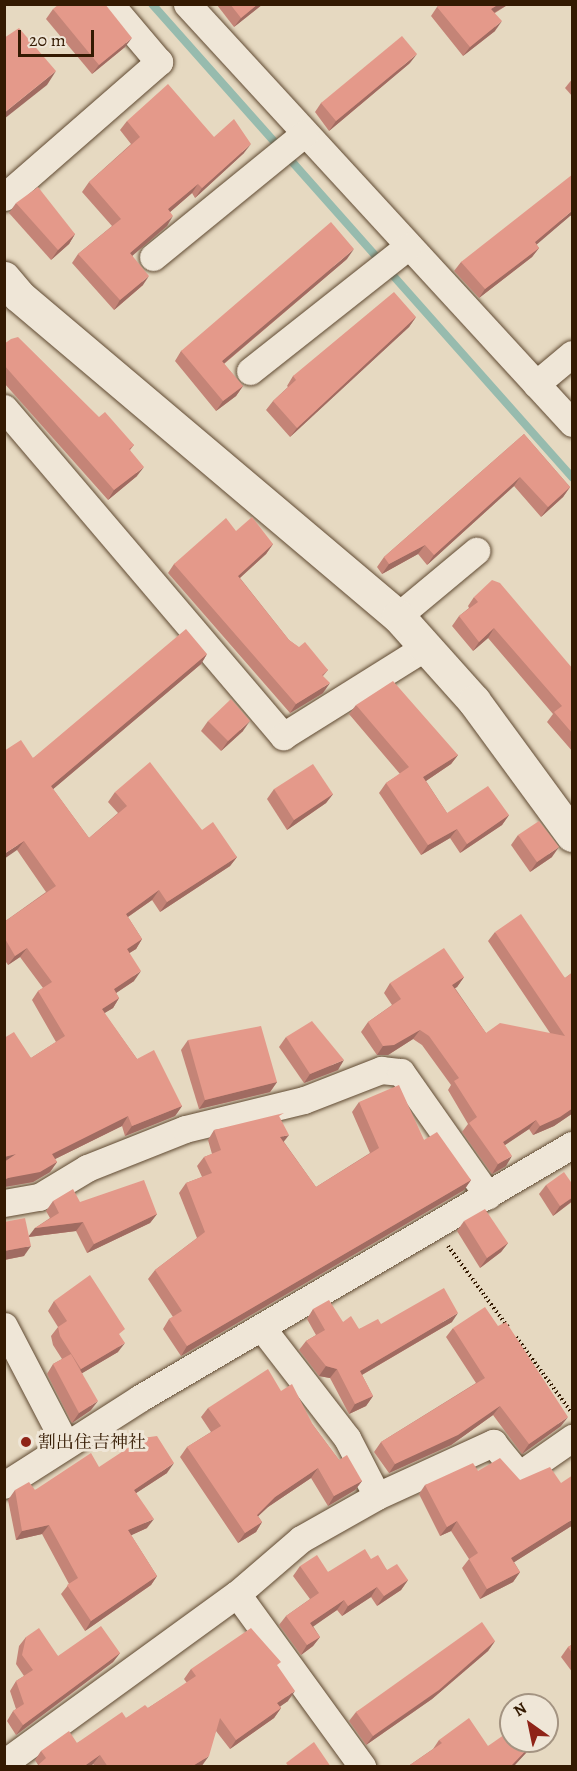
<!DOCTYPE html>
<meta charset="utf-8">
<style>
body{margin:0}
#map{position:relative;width:577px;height:1771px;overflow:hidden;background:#e6d9c1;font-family:Alegreya,"Noto Serif JP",serif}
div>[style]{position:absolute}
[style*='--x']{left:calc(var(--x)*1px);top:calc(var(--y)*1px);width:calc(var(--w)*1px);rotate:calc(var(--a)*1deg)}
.stream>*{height:8px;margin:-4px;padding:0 4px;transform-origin:4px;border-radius:4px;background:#97bbae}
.path>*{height:4px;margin-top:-2px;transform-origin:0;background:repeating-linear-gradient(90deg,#341a02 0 1.5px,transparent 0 4.5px)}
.roads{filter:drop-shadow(0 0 2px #604a32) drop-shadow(0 0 2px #604a32)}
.minor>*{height:27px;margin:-13.5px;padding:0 13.5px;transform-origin:13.5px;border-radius:13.5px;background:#efe6d7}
.tertiary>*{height:33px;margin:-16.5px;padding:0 16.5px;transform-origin:16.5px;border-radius:16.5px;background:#efe6d7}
.wall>*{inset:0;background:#c48477}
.shaded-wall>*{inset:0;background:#a06b61}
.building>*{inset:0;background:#e4998a}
.dots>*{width:16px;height:16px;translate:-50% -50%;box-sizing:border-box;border:3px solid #efe6d7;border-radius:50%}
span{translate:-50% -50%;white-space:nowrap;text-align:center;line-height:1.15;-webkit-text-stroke:6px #efe6d7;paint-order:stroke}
.poi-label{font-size:18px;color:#341a02}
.left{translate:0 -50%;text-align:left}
.frame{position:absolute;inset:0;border:6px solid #341a02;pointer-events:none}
.north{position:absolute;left:499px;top:1693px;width:60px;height:60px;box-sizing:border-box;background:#efe6d7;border:2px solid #a49482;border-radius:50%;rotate:327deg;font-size:16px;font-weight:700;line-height:24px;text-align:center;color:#341a02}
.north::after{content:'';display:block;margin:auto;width:21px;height:27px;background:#8f2418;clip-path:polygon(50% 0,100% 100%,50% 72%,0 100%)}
.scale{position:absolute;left:18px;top:30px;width:76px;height:27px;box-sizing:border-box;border:3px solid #341a02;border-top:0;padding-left:8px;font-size:18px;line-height:21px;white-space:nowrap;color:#341a02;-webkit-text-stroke:4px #efe6d7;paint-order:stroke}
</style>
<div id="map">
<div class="stream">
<i style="--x:152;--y:4;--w:633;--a:48.4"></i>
</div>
<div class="path">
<i style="--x:448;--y:1246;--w:101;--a:53.5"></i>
<i style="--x:516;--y:1337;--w:94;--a:53.6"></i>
</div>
<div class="roads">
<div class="minor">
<i style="--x:187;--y:4;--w:569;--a:47.42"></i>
<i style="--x:4;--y:197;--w:206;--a:-41.1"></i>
<i style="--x:159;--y:62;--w:76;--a:-130.2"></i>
<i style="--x:153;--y:257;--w:196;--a:-39.2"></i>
<i style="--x:250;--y:371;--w:201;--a:-38.3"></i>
<i style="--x:536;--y:384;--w:47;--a:-39.8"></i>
<i style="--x:4;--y:408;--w:431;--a:49.6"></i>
<i style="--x:283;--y:736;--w:170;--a:-32"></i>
<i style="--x:398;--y:616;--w:102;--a:-39.8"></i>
<i style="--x:4;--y:1203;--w:36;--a:-10"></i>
<i style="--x:39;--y:1197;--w:56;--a:-31.1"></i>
<i style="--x:87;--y:1168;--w:105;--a:-21.7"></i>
<i style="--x:185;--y:1129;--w:122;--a:-13.7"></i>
<i style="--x:304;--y:1100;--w:83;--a:-21.3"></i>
<i style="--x:381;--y:1070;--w:20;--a:6"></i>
<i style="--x:401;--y:1072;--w:151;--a:54.9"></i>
<i style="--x:4;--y:1326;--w:132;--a:62.5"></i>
<i style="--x:262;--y:1328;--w:139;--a:52.3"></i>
<i style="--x:347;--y:1438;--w:65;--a:62.7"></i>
<i style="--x:4;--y:1485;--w:161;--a:-32.6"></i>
<i style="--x:140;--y:1398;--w:501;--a:-30.36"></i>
<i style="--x:237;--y:1594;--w:84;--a:-40.7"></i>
<i style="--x:301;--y:1539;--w:87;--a:-29.5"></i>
<i style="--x:377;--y:1496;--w:128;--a:-24.6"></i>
<i style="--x:493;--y:1443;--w:41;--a:50.9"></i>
<i style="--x:519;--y:1475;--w:65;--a:-34.9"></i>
<i style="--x:4;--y:1763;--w:288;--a:-36"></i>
<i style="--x:237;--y:1594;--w:213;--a:54"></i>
</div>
<div class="tertiary">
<i style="--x:4;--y:278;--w:23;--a:50"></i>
<i style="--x:19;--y:296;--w:496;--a:40.2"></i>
<i style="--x:398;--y:616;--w:114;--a:48.2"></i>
<i style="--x:474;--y:701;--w:166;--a:53.8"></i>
</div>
</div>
<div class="wall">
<i style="clip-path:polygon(217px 4px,263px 4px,234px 27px,217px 5px)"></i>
<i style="clip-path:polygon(440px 4px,509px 4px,495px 13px,495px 31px,463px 56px,431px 16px,437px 7px)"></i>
<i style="clip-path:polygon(53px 9px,125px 47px,92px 74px,46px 19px)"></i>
<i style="clip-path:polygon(410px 63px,329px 131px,315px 112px,321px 103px)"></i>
<i style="clip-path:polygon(573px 78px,573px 97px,565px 88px)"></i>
<i style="clip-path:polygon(127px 121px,214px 137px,244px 153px,195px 198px,192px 193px,170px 212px,167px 226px,132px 255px,143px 285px,114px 310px,72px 263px,78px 254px,112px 226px,82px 192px,89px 182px,131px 144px,120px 130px)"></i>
<i style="clip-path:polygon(16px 203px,75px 234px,69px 244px,51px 260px,9px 213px)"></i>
<i style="clip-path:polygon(570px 216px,536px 244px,539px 248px,532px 257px,479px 298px,454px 271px,461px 262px)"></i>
<i style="clip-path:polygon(347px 259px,224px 364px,243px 386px,236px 396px,216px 411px,175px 361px,181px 351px)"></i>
<i style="clip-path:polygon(416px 317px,409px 327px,290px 437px,266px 410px,273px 401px,288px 387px,287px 386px,293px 376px)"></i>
<i style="clip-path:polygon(4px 344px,134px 445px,130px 450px,137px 476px,108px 500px,4px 383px)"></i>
<i style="clip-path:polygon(524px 434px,570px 487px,563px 497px,541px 517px,514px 486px,427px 565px,418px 554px,382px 574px,377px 567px,384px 557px)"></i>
<i style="clip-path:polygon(236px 531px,273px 544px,266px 554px,240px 578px,289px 640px,328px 670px,323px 676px,323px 693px,290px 713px,168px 573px,174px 564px)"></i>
<i style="clip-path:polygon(474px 597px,573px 669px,573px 752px,547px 722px,553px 714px,488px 638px,473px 651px,452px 626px,459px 616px,469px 608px,468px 606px)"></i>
<i style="clip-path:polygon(207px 654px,201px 664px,53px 789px,89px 838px,118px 813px,108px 802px,115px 792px,202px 830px,237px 857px,230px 866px,160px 912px,152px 900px,128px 917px,142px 939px,136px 949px,129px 953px,134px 981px,116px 993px,119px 998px,113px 1008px,104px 1013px,137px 1059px,182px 1106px,175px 1116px,125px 1136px,122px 1126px,55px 1159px,57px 1162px,50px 1172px,33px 1182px,4px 1187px,4px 1038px,31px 1058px,56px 1042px,32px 1000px,38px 991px,43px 988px,20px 957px,8px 965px,4px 959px,4px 922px,46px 892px,17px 850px,33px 758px)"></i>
<i style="clip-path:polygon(356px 705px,458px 755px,451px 764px,426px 781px,447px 813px,509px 815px,502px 825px,460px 853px,450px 838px,421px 855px,379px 793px,386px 783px,400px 774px,349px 714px)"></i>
<i style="clip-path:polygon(208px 721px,243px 731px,221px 751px,201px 731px)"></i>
<i style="clip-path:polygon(274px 789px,333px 794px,326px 803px,287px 830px,267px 799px)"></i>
<i style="clip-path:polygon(518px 835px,552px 857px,530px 872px,511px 845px)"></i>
<i style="clip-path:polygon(495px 932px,565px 978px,573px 972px,573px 1113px,554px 1126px,533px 1135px,529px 1129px,505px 1145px,506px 1166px,492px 1174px,462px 1132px,468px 1124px,448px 1090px,451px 1085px,422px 1045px,413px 1039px,388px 1055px,377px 1055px,361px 1032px,368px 1022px,392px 1005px,384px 993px,390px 983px,464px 977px,457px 987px,455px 988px,486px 1033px,550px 1033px,488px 941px)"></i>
<i style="clip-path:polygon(286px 1037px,338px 1070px,304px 1083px,279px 1047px)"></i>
<i style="clip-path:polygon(188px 1040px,277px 1082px,270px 1092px,199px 1109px,181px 1050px)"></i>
<i style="clip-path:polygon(359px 1102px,424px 1140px,471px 1180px,464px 1190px,181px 1356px,163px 1329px,169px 1319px,173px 1317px,148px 1279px,155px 1270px,197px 1238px,179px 1193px,186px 1183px,202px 1177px,197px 1166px,204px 1157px,212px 1154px,208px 1140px,214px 1130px,280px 1118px,284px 1142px,316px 1187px,370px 1153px,352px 1112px)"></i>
<i style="clip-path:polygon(546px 1185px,573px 1185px,573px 1201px,553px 1216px,539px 1194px)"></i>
<i style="clip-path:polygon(53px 1201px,80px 1202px,157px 1214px,150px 1223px,87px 1253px,76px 1231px,29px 1237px,24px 1256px,4px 1260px,4px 1222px,29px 1237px,35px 1228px,50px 1218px,46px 1211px)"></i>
<i style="clip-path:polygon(464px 1221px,508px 1243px,501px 1252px,480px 1268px,457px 1231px)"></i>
<i style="clip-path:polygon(54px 1301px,120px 1336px,118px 1352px,82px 1373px,91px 1410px,72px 1423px,47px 1374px,53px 1364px,62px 1359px,53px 1345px,51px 1336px,58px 1327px,48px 1311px)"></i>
<i style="clip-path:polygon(313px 1309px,359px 1329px,381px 1324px,452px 1322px,362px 1375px,373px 1396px,366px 1406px,349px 1414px,330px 1378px,319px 1376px,299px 1350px,306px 1341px,316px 1335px,307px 1319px)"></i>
<i style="clip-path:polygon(453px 1328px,561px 1426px,522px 1454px,493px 1415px,451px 1445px,389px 1473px,374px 1452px,381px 1442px,476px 1383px,446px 1337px)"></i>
<i style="clip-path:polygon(281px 1391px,313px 1425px,339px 1460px,362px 1481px,355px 1490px,328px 1506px,311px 1478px,268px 1507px,258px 1516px,262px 1522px,256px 1532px,238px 1543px,180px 1457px,187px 1447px,211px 1432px,201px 1417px,208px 1408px)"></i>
<i style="clip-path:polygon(99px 1467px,167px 1473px,136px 1493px,147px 1528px,131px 1535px,157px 1576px,151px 1585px,85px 1631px,61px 1594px,69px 1584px,42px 1534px,16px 1540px,8px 1500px,15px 1490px,35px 1490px)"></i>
<i style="clip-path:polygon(478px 1471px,520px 1480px,573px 1525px,514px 1562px,520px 1572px,513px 1582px,480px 1599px,462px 1568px,469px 1559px,451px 1531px,440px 1536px,419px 1494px,425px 1485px)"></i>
<i style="clip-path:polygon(371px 1559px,387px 1570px,408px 1580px,401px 1590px,377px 1606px,371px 1597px,342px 1616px,337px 1610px,313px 1626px,320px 1637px,313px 1646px,301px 1655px,279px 1625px,286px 1616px,310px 1599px,293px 1576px,300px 1566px,328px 1572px)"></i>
<i style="clip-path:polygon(26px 1637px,58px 1656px,120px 1653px,113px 1662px,16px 1735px,7px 1721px,13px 1711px,16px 1709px,10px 1691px,16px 1681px,24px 1676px,16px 1664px,19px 1646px)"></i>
<i style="clip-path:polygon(495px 1641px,488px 1651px,432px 1699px,366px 1745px,349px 1721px,356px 1712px)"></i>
<i style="clip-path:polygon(573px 1644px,573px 1673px,561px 1657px,568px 1647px)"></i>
<i style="clip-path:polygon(278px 1667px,288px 1701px,280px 1706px,281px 1708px,274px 1718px,230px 1749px,216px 1731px,202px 1765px,201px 1767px,95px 1767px,93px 1764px,90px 1767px,36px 1767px,38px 1765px,35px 1760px,41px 1751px,77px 1743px,126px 1718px,148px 1708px,187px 1683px,184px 1679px,191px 1669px)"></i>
<i style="clip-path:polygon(439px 1740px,488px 1746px,511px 1741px,537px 1741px,513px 1767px,407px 1767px,433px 1749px)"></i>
</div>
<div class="shaded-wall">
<i style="clip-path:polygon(258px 4px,263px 4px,234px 27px,241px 18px)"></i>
<i style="clip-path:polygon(499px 4px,509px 4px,485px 18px,491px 9px)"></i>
<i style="clip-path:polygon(502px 21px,495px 31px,463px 56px,470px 47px)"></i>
<i style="clip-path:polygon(132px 38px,125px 47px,92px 74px,99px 65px)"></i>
<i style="clip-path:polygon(417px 54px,410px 63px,329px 131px,336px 121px)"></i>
<i style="clip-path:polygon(56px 71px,47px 85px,4px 119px,4px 113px)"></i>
<i style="clip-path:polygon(251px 144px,244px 153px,195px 198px,202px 188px)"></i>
<i style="clip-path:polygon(198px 184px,192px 193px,162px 219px,168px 209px)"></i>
<i style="clip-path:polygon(573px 210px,573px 215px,570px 216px,528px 252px,535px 242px)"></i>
<i style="clip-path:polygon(173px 216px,167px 226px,124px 263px,130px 253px)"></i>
<i style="clip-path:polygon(75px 234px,69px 244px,51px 260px,58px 250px)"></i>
<i style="clip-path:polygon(539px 248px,532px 257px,479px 298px,485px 289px)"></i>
<i style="clip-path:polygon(354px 249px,347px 259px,215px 371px,222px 361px)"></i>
<i style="clip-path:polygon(149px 276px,143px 285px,114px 310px,120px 300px)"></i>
<i style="clip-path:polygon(416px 317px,409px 327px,290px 437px,297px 428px)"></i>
<i style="clip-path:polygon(243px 386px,236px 396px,216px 411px,223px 401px)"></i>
<i style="clip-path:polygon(144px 467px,137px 476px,108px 500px,114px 490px)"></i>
<i style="clip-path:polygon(520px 477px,514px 486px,427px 565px,434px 555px)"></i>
<i style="clip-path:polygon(570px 487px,563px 497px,541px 517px,548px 507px)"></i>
<i style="clip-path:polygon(273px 544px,266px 554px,232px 585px,238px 576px)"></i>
<i style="clip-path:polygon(425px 545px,418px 554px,382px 574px,389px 564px)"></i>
<i style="clip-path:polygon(494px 628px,488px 638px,473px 651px,479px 642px)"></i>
<i style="clip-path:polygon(207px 654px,201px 664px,45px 796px,51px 786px)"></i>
<i style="clip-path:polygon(330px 683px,323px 693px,290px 713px,296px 704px)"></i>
<i style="clip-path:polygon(250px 721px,243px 731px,221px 751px,228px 741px)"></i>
<i style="clip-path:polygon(458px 755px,451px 764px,417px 787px,423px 777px)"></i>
<i style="clip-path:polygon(333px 794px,326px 803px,287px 830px,294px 820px)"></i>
<i style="clip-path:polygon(509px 815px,502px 825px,460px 853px,467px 844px)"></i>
<i style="clip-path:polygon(457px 829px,450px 838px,421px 855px,428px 845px)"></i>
<i style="clip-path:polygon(24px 841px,17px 850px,4px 859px,4px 854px)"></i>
<i style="clip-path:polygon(559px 847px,552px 857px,530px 872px,537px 862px)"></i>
<i style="clip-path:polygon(237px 857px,230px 866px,160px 912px,167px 902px)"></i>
<i style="clip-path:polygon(159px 890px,152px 900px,119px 923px,126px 914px)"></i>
<i style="clip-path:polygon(142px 939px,136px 949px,120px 959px,127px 949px)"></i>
<i style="clip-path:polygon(27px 948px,20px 957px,8px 965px,15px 956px)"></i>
<i style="clip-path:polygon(141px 971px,134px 981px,107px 999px,114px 989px)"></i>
<i style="clip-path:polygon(464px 977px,457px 987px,445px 994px,452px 985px)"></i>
<i style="clip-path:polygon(119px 998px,113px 1008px,95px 1019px,102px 1009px)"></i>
<i style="clip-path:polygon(420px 1030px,413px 1039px,388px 1055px,377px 1055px,383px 1046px)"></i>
<i style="clip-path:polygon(344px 1060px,338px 1070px,304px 1083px,310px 1074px)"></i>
<i style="clip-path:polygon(277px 1082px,270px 1092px,199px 1109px,205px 1100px)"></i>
<i style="clip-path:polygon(182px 1106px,175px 1116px,125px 1136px,132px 1126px)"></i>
<i style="clip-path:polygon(573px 1108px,573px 1113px,554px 1126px,533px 1135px,540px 1126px)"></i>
<i style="clip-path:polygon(128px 1116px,122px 1126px,45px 1164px,52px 1154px)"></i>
<i style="clip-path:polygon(536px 1120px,529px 1129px,496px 1151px,503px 1142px)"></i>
<i style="clip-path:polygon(289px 1135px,282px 1144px,280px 1137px)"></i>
<i style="clip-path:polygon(16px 1154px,4px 1165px,4px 1157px)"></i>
<i style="clip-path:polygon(512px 1156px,506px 1166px,492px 1174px,498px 1164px)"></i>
<i style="clip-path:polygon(57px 1162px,50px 1172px,33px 1182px,4px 1187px,4px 1180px,8px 1178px)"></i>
<i style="clip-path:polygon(471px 1180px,464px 1190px,181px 1356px,187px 1346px)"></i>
<i style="clip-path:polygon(573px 1197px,573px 1201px,571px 1202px,553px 1216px,560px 1206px)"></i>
<i style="clip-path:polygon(157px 1214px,150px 1223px,87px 1253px,94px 1244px)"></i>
<i style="clip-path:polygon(83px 1222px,76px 1231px,28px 1237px,35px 1228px)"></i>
<i style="clip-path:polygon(508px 1243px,501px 1252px,480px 1268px,487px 1258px)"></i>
<i style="clip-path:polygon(31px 1246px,24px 1256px,4px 1260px,4px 1251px)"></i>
<i style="clip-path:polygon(458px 1313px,452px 1322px,353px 1380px,360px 1371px)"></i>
<i style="clip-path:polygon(125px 1343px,118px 1352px,74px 1378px,81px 1369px)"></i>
<i style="clip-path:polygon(326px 1366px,337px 1369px,330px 1378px,319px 1376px)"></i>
<i style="clip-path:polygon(373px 1396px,366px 1406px,349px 1414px,355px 1404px)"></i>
<i style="clip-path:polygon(98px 1401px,91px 1410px,72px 1423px,79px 1413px)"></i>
<i style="clip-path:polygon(500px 1406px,493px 1415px,451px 1445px,389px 1473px,395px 1464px)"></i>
<i style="clip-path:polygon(568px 1417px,561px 1426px,522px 1454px,529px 1444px)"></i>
<i style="clip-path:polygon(174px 1463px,167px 1473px,127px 1499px,134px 1490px)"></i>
<i style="clip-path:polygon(318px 1468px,311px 1478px,268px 1507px,250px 1524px,257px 1515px,275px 1497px)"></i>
<i style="clip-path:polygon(362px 1481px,355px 1490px,328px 1506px,334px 1496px)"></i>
<i style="clip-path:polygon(154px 1519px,147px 1528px,121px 1540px,128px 1530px)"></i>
<i style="clip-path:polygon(573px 1519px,573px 1525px,505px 1568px,511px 1558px)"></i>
<i style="clip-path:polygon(457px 1521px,451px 1531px,440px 1536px,447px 1527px)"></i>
<i style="clip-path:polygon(262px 1522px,256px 1532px,238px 1543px,245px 1533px)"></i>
<i style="clip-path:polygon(49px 1525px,42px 1534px,16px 1540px,22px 1531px)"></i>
<i style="clip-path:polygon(520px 1572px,513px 1582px,480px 1599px,487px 1589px)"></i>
<i style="clip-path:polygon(157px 1576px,151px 1585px,85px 1631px,91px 1621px)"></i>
<i style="clip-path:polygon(408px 1580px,401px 1590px,377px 1606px,384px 1596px)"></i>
<i style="clip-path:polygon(377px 1587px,371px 1597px,342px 1616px,348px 1606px)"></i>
<i style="clip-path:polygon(344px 1600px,337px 1610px,304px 1633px,310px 1623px)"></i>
<i style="clip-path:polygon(320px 1637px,313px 1646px,301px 1655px,307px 1645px)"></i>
<i style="clip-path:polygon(495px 1641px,488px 1651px,432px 1699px,366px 1745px,373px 1736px)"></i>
<i style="clip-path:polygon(120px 1653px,113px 1662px,16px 1735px,23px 1725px)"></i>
<i style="clip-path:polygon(295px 1691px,288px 1701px,271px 1713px,277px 1703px)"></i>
<i style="clip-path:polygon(281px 1708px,274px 1718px,230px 1749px,236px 1740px)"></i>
<i style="clip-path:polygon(535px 1741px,537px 1741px,513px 1767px,510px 1767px)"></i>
<i style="clip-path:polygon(100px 1755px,93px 1764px,90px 1767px,83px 1767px)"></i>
<i style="clip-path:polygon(209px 1756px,201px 1767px,191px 1767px)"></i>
</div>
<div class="building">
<i style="clip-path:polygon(59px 4px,105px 4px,132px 38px,99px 65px,53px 9px)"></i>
<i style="clip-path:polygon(230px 4px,258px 4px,241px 18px)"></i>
<i style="clip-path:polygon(440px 4px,499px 4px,491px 9px,502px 21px,470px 47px,437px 7px)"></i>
<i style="clip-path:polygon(19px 28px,56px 71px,4px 113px,4px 38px)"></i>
<i style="clip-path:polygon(402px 36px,417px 54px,336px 121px,321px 103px)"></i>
<i style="clip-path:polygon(168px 84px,214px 137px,234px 119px,251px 144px,202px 188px,198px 184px,168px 209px,173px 216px,130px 253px,149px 276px,120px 300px,78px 254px,121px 219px,89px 182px,140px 137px,127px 121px)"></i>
<i style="clip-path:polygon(573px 174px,573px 210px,535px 242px,539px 248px,485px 289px,461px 262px)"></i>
<i style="clip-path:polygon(38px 187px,75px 234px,58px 250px,16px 203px)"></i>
<i style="clip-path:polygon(331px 222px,354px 249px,222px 361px,243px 386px,223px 401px,181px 351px)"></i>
<i style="clip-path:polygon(394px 292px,416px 317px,297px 428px,273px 401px,296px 380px,293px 376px)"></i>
<i style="clip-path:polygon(18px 337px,99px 417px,105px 412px,134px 445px,129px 449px,144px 467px,114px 490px,4px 365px,4px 344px,11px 339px)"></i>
<i style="clip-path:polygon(524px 434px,570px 487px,548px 507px,520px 477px,434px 555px,425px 545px,389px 564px,384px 557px)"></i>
<i style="clip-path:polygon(252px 517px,273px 544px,238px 576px,289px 640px,299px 647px,305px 642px,328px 670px,322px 675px,330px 683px,296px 704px,174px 564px,226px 518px,236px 531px)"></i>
<i style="clip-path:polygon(492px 580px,500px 583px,573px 669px,573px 734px,554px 712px,562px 706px,494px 628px,479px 642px,459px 616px,478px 602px,474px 597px)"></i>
<i style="clip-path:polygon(186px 629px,207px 654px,51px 786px,89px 838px,127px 806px,115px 792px,150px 762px,202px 830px,213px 822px,237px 857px,167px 902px,159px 890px,126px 914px,142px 939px,127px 949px,141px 971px,114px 989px,119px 998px,102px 1009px,137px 1059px,154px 1050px,182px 1106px,132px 1126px,128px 1116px,52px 1154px,57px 1162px,40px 1172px,8px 1178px,4px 1180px,4px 1162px,16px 1154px,4px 1157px,4px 1038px,14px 1032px,31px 1058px,65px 1036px,38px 991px,52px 982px,27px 948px,15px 956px,4px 937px,4px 922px,56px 886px,24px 841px,4px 854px,4px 751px,21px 740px,33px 758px)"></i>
<i style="clip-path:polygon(393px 681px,458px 755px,423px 777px,447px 813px,488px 786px,509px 815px,467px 844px,457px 829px,428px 845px,386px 783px,409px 767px,356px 705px)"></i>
<i style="clip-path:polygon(231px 699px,250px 721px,228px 741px,208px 721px)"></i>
<i style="clip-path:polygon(313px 764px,333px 794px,294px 820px,274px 789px)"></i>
<i style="clip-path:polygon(539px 821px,559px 847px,537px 862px,518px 835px)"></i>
<i style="clip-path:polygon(521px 914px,565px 978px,573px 972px,573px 1108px,560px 1117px,540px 1126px,536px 1120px,503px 1142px,512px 1156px,498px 1164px,469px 1123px,477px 1117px,454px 1081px,459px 1078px,429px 1036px,420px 1030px,394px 1045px,383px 1046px,368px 1022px,401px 999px,390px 983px,444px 948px,464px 977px,452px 985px,486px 1033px,500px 1023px,565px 1036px,495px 932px)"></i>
<i style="clip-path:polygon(312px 1021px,344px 1060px,310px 1074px,286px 1037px)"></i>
<i style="clip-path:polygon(261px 1026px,277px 1082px,205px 1100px,188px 1040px)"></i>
<i style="clip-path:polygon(399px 1085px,424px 1140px,437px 1132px,471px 1180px,187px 1346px,169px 1319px,182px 1311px,155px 1270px,205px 1232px,186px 1183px,212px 1173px,204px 1157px,221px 1150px,214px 1130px,284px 1113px,279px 1116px,289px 1135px,280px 1137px,316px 1187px,379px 1148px,359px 1102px)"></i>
<i style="clip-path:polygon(564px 1172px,573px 1185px,573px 1197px,560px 1206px,546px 1185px)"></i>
<i style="clip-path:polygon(144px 1180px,157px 1214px,94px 1244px,83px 1222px,35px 1228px,59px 1213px,53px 1201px,73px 1189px,80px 1202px)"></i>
<i style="clip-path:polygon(485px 1209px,508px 1243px,487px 1258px,464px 1221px)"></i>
<i style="clip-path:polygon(25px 1218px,31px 1246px,4px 1251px,4px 1222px)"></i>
<i style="clip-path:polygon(90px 1275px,125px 1329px,119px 1334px,125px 1343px,81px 1369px,60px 1336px,58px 1327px,67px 1321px,54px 1301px)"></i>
<i style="clip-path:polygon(444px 1288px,458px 1313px,360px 1371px,373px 1396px,355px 1404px,337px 1369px,326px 1366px,306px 1341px,325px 1330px,313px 1309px,329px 1300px,343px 1322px,351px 1316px,359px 1329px,378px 1319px,381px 1324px)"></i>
<i style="clip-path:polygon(485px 1307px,498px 1326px,506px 1322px,568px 1417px,529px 1444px,500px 1406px,458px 1435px,395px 1464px,381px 1442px,485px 1378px,453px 1328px)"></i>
<i style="clip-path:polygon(71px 1354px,98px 1401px,79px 1413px,53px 1364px)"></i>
<i style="clip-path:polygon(268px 1369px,281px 1391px,292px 1384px,313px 1425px,339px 1460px,347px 1455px,362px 1481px,334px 1496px,318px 1468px,275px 1497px,257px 1515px,262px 1522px,245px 1533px,187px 1447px,221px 1426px,208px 1408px)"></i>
<i style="clip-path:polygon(157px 1436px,174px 1463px,134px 1490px,154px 1519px,128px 1530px,157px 1576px,91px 1621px,67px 1585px,78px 1578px,49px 1525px,22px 1531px,15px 1490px,29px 1482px,35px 1490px,91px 1453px,99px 1467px,143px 1438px)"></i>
<i style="clip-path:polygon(500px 1458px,520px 1480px,550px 1467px,561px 1483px,573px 1475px,573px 1519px,511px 1558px,520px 1572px,487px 1589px,469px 1559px,478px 1553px,457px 1521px,447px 1527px,425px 1485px,473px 1463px,478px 1471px)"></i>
<i style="clip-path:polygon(365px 1549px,371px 1559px,378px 1555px,387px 1570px,397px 1564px,408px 1580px,384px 1596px,377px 1587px,348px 1606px,344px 1600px,310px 1623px,320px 1637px,307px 1645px,286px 1616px,319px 1593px,300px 1566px,317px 1555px,328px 1572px)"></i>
<i style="clip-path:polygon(482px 1622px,495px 1641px,439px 1690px,373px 1736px,356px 1712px)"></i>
<i style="clip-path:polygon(101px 1626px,120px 1653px,23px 1725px,13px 1711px,24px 1704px,16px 1681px,33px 1670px,22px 1655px,26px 1637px,39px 1628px,58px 1656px)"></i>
<i style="clip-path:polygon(251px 1628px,281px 1662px,277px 1665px,295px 1691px,277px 1703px,281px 1708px,236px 1740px,220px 1718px,209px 1756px,191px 1767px,108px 1767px,100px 1755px,83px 1767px,36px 1767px,46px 1758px,41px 1751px,69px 1731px,77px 1743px,122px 1712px,126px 1718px,145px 1705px,148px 1708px,196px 1676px,191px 1669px)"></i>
<i style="clip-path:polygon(573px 1644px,573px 1654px,568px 1647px)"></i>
<i style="clip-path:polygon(469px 1718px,488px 1746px,511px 1730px,511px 1741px,535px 1741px,510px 1767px,407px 1767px,442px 1743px,439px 1740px)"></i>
<i style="clip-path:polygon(314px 1742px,331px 1767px,289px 1767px,286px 1763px)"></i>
</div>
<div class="dots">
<i style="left:26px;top:1442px;background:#8f2418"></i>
</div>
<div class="poi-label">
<span class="left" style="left:38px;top:1442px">割出住吉神社</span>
</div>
<div class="frame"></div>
<div class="north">N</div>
<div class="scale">20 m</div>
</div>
